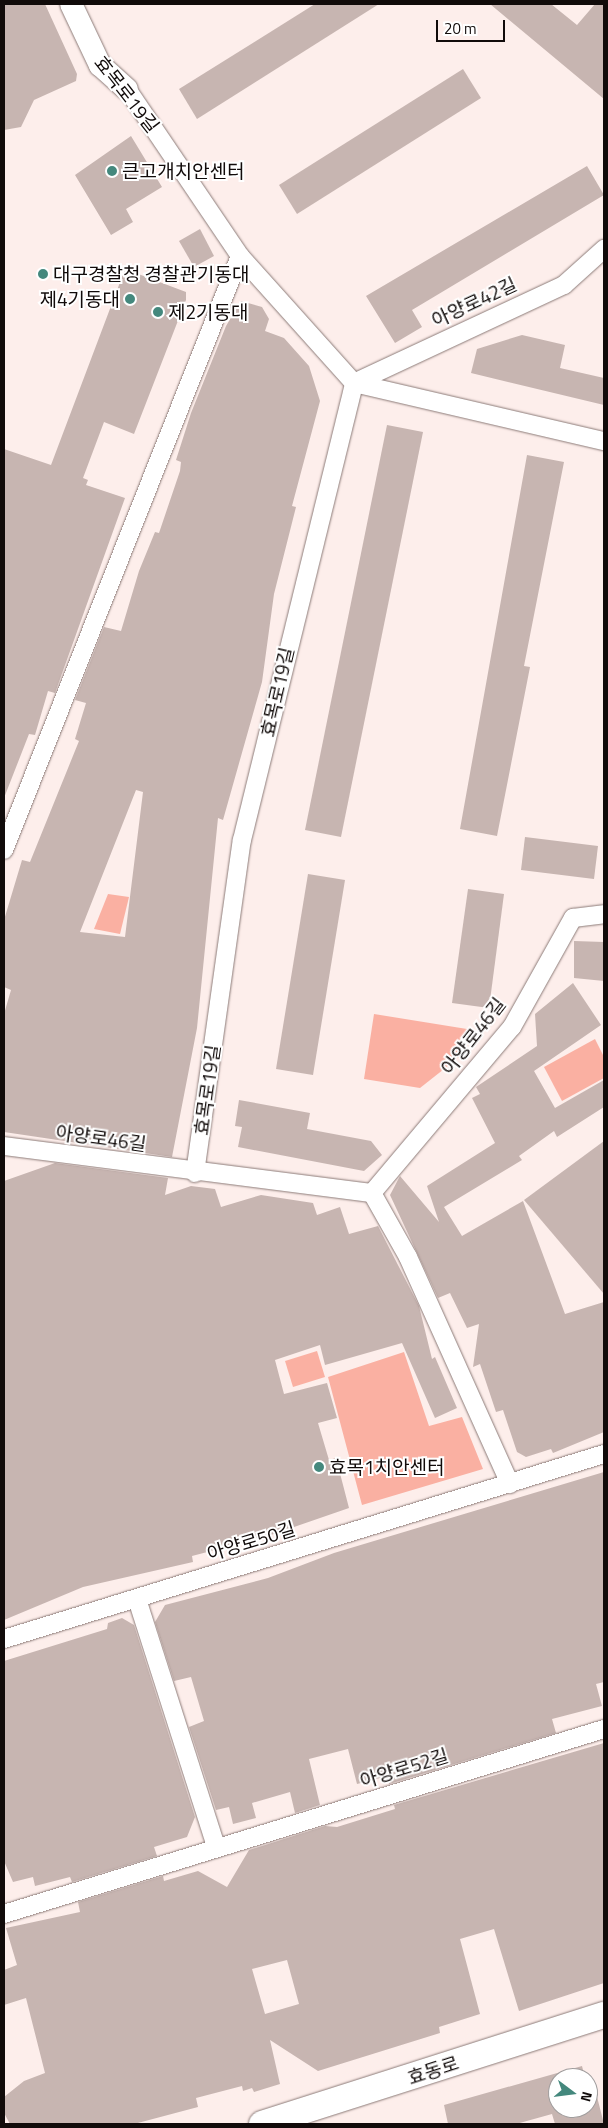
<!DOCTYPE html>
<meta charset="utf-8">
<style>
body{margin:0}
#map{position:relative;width:608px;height:2128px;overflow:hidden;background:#fdeeeb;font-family:"Titillium Web","Noto Sans KR",sans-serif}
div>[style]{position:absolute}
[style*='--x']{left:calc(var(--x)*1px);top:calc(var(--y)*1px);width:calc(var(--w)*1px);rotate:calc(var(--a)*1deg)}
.green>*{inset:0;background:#fab0a2}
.building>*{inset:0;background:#c7b5b1}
.roads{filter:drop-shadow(0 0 1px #8c7b78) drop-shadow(0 0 1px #8c7b78)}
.minor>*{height:18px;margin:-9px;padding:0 9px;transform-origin:9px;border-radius:9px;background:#fff}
.tertiary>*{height:22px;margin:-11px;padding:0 11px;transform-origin:11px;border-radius:11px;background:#fff}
.secondary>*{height:26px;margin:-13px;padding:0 13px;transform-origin:13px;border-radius:13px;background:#fff}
.dots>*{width:14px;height:14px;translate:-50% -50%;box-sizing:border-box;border:2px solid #fff;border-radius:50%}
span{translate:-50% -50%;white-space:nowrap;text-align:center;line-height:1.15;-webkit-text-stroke:4px #fff;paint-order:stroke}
.street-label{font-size:19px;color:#110b0a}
.poi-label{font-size:19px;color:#110b0a}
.left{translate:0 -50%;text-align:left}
.right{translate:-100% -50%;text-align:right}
.frame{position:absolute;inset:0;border:5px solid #110b0a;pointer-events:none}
.north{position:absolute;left:548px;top:2068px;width:50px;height:50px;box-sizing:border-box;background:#fff;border:1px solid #a09d9d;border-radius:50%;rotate:105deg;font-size:14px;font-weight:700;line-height:20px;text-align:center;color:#110b0a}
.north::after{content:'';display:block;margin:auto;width:18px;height:22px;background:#44887d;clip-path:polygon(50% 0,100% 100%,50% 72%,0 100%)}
.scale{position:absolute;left:436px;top:20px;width:69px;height:22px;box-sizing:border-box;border:2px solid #110b0a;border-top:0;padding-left:6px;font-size:15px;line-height:18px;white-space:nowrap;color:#110b0a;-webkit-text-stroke:4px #fff;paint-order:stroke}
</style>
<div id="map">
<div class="green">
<i style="clip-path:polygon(108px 894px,129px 897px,120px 934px,94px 929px)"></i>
<i style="clip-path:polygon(374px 1014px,467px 1029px,463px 1054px,420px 1088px,364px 1079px)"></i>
<i style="clip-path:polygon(595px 1039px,604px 1057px,604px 1078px,562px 1101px,544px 1067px)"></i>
<i style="clip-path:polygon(317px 1351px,325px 1377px,293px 1387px,285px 1361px)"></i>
<i style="clip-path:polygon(404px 1352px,429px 1426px,462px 1417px,483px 1469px,362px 1505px,328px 1377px)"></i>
</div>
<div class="building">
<i style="clip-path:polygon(4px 4px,45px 4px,77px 74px,76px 81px,34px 100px,21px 127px,4px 130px)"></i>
<i style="clip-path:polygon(315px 4px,379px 4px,197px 119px,179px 89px)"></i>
<i style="clip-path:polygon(490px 4px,551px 4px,577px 25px,595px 4px,604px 4px,604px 99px)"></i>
<i style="clip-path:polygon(463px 69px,481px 98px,297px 214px,279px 185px)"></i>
<i style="clip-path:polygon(131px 136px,162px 187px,126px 209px,133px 222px,111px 235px,75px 175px)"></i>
<i style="clip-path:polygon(587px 166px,604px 195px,412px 310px,422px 327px,395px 343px,366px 296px)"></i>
<i style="clip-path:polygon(200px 229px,214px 256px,194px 267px,179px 241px)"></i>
<i style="clip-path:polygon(125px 269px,186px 292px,186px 300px,134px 434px,104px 422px,83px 478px,88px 480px,86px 485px,125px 498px,55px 693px,48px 691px,35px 735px,29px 734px,4px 798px,4px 449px,51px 465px)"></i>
<i style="clip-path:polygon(evenodd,241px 301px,262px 307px,269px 319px,265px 331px,284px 338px,309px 366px,320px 401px,292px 506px,296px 507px,274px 594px,262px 682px,223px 820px,218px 818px,197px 1028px,172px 1157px,4px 1132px,4px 1014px,11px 990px,4px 987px,4px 920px,22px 860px,30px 862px,79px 741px,75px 739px,86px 703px,75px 700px,104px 627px,121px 631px,139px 571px,155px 532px,159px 533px,180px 471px,181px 462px,176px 460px,191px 413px,226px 326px,241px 301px,136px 790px,143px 792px,125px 937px,80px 932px,136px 790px)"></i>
<i style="clip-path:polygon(522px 335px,565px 345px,560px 368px,604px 378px,604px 405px,471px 373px,477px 349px)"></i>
<i style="clip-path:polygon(387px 425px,423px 432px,341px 837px,305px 830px)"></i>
<i style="clip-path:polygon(527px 455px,564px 462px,524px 666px,530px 667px,497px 836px,460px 829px)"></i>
<i style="clip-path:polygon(525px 837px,598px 846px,594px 879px,521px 870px)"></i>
<i style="clip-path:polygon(308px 874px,345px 880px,313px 1075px,276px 1069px)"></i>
<i style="clip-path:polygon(468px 889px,504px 894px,489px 1008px,452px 1003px)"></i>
<i style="clip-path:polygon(574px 941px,604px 942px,604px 981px,574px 978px)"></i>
<i style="clip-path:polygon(573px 983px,601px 1025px,534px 1071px,555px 1108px,604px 1080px,604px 1107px,557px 1137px,554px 1131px,519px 1156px,522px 1160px,444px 1207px,462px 1236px,523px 1201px,565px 1314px,604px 1302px,604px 1432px,553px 1453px,551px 1449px,526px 1457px,517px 1452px,503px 1410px,496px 1412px,480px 1364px,473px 1367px,479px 1324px,467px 1328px,450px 1293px,438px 1298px,390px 1195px,400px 1176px,439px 1222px,427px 1186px,495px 1143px,472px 1098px,480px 1094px,476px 1087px,537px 1046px,535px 1014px)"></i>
<i style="clip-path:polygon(239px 1100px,310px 1113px,307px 1129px,371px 1141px,382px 1155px,364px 1171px,238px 1147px,242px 1127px,235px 1126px)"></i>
<i style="clip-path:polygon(604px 1141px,604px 1294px,524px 1200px)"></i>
<i style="clip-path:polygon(55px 1163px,168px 1178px,165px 1195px,191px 1186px,215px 1189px,221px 1207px,261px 1195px,313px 1203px,317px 1215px,340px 1207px,349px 1234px,378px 1226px,419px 1306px,432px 1359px,435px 1357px,457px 1408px,435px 1418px,402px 1343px,325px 1365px,320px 1345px,275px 1360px,284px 1394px,327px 1383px,337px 1418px,318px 1423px,329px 1460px,336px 1458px,349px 1508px,268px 1536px,192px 1556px,193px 1562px,83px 1587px,4px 1620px,4px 1181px)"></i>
<i style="clip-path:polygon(604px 1472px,604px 1682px,596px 1684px,602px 1706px,552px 1719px,556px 1733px,389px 1784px,388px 1776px,357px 1784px,348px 1749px,309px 1759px,320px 1805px,295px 1813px,290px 1792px,252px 1803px,256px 1818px,233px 1824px,229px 1807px,216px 1810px,189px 1727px,204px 1721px,191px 1677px,174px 1681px,155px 1622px,165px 1605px,268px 1578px,334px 1553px)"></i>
<i style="clip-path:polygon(122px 1618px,134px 1625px,195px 1817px,187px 1837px,154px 1847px,157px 1856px,72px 1882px,70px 1877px,35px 1886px,33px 1877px,13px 1882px,4px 1861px,4px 1661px,107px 1629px,108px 1623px)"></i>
<i style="clip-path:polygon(evenodd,604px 1743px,604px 1983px,519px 2011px,494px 1929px,460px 1939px,480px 2014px,439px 2027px,440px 2033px,318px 2071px,270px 2040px,280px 2084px,254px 2092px,252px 2088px,243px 2091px,242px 2086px,196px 2098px,198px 2107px,134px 2124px,10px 2124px,4px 2113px,4px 2097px,24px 2081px,45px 2073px,26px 1998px,4px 2005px,4px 1970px,17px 1965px,6px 1928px,80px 1912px,78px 1902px,163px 1876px,164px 1881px,198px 1871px,227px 1887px,249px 1850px,325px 1826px,337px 1827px,395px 1809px,394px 1805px,604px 1743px,287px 1960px,299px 2004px,265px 2014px,252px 1969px,287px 1960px)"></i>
<i style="clip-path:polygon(582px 2066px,585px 2078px,558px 2078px,558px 2108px,588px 2108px,588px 2087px,589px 2091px,595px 2089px,604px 2124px,555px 2124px,552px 2114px,516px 2124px,448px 2124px,444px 2105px)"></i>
</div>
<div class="roads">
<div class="minor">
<i style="--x:127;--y:89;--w:202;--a:55.9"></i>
<i style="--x:240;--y:256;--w:171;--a:48.1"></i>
<i style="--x:354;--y:383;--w:232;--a:-25"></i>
<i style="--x:564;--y:285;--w:54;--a:-42"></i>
<i style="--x:354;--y:383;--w:257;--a:13.1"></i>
<i style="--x:4;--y:850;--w:639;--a:-68.33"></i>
<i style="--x:4;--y:1146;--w:371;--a:7.3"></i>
<i style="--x:372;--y:1193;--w:217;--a:-49.9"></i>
<i style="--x:512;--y:1027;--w:125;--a:-60.8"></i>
<i style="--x:573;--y:918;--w:31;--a:-7"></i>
<i style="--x:195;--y:1173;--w:336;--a:-82"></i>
<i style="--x:242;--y:840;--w:471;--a:-76.2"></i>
<i style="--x:372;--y:1193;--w:73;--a:60.6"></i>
<i style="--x:408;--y:1257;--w:249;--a:65.8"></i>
<i style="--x:137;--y:1599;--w:259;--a:72.3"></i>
<i style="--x:4;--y:1639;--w:628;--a:-17.14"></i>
<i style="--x:4;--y:1914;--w:628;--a:-17.14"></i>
</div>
<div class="tertiary">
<i style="--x:71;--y:4;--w:68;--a:64.6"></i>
<i style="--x:100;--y:65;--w:36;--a:42"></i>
</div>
<div class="secondary">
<i style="--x:262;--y:2124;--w:359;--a:-17.7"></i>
</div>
</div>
<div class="dots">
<i style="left:112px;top:171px;background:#44887d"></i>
<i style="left:43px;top:274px;background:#44887d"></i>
<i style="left:130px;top:299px;background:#44887d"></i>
<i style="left:158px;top:312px;background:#44887d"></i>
<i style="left:319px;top:1467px;background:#44887d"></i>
</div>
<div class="street-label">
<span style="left:127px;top:94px;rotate:52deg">효목로19길</span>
<span style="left:474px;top:302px;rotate:-25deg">아양로42길</span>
<span style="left:277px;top:692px;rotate:-77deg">효목로19길</span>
<span style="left:473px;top:1036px;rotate:-52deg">아양로46길</span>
<span style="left:207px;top:1090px;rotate:-82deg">효목로19길</span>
<span style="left:101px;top:1138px;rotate:8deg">아양로46길</span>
<span style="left:251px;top:1541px;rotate:-17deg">아양로50길</span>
<span style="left:404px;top:1768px;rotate:-17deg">아양로52길</span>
<span style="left:433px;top:2070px;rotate:-18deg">효동로</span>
</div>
<div class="poi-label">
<span class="left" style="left:122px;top:171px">큰고개치안센터</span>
<span class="left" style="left:53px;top:274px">대구경찰청 경찰관기동대</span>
<span class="right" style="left:120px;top:299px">제4기동대</span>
<span class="left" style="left:168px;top:312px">제2기동대</span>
<span class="left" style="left:329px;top:1467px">효목1치안센터</span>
</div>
<div class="frame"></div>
<div class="north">N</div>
<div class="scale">20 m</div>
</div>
